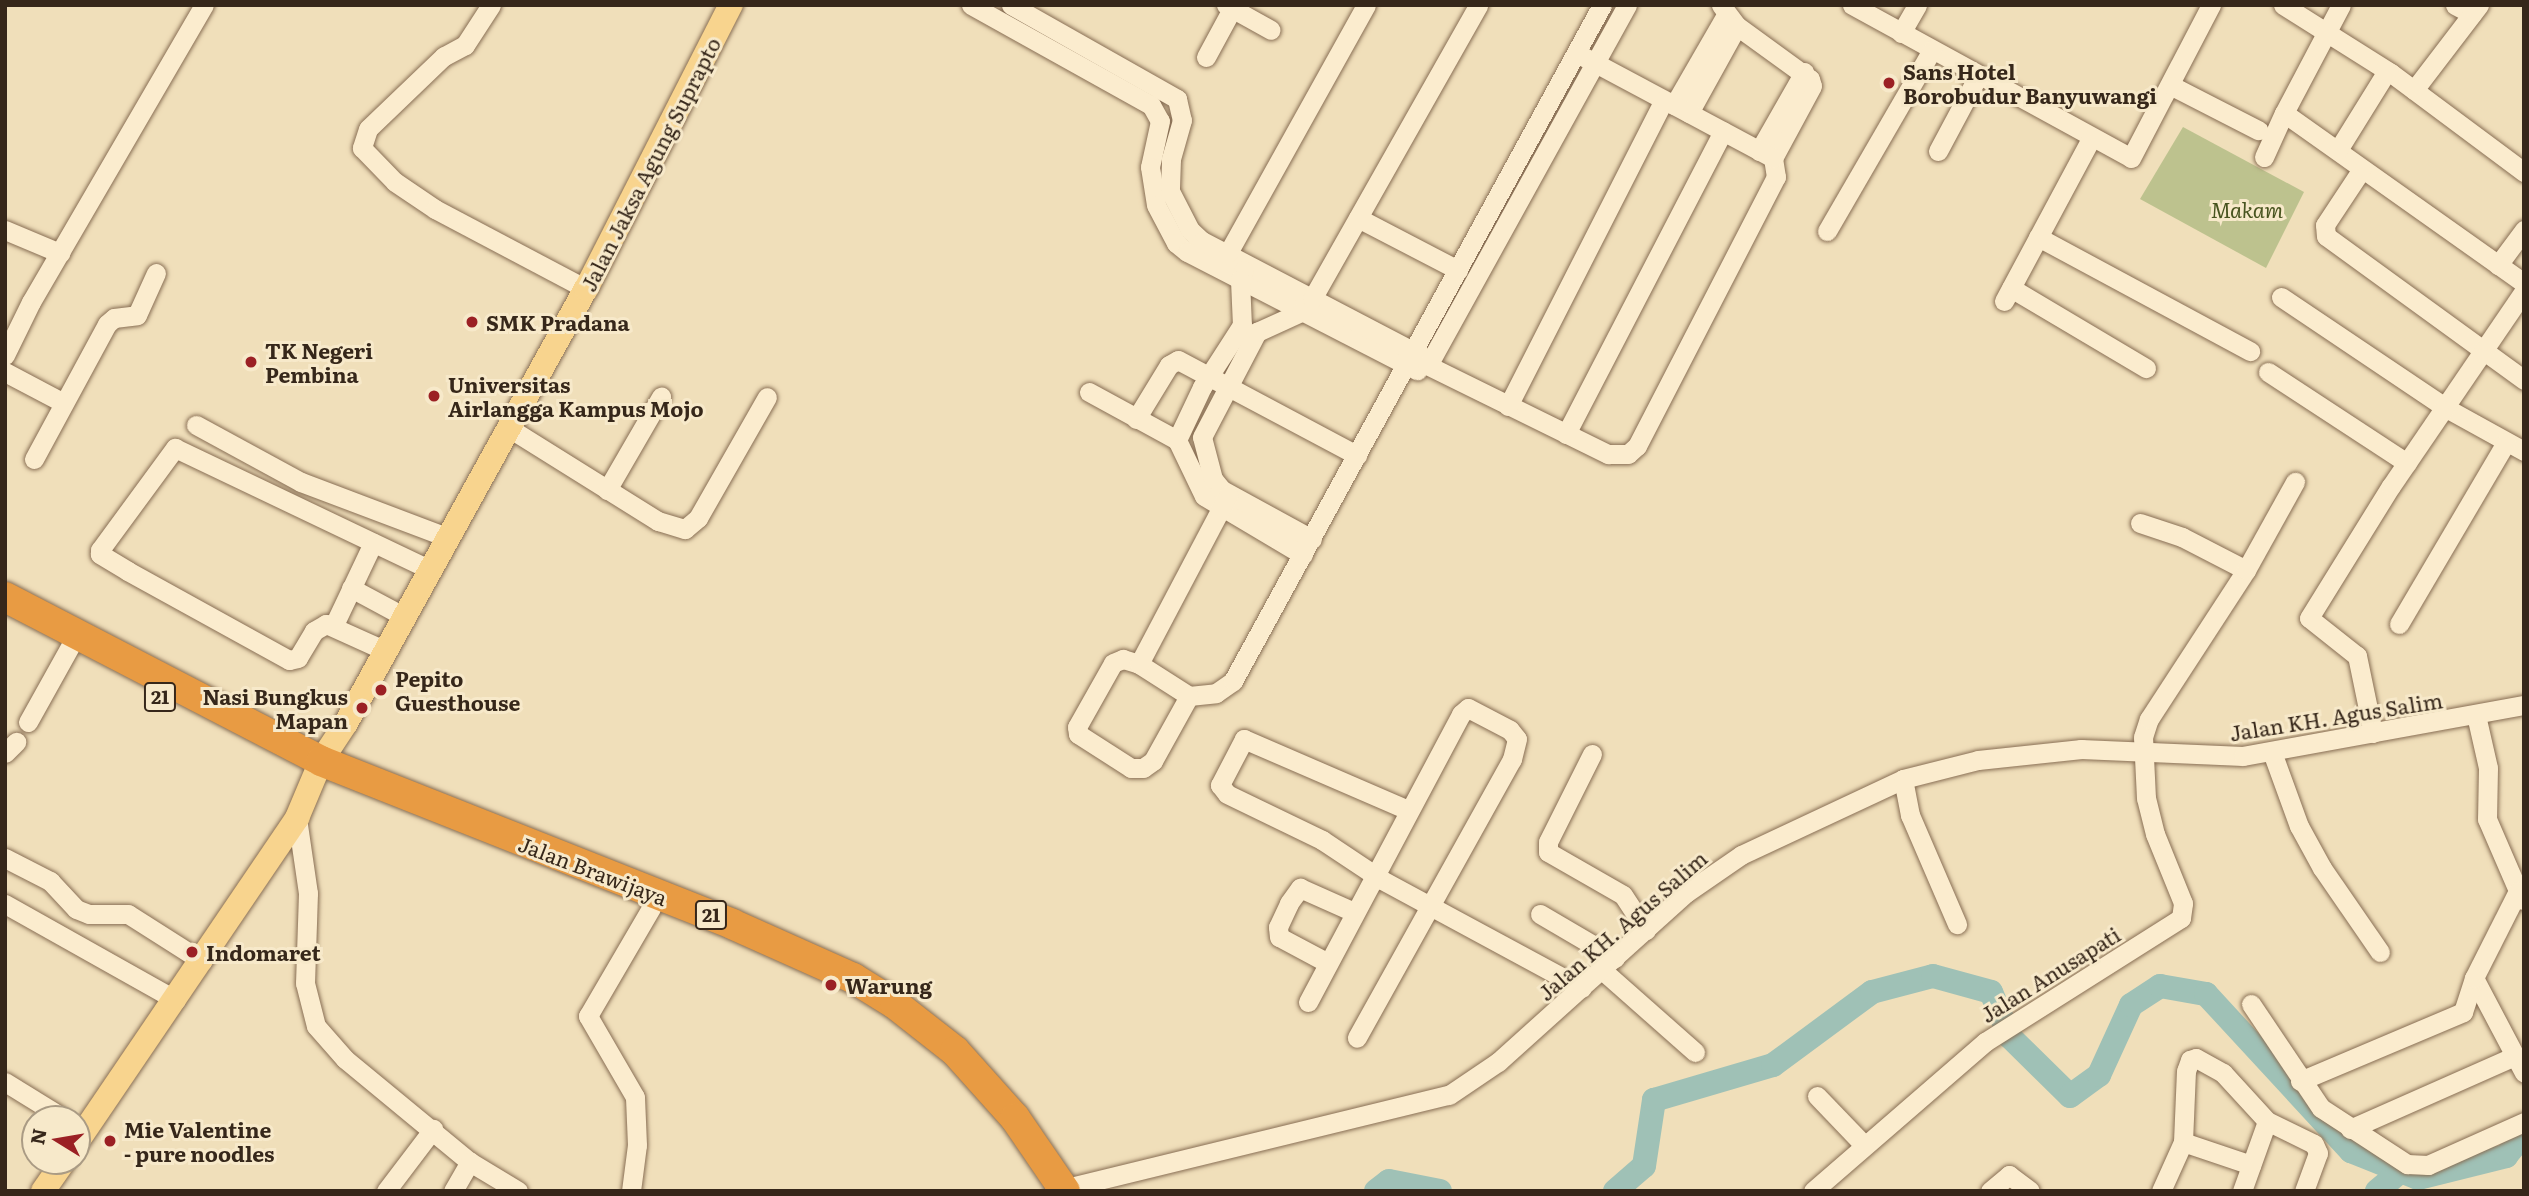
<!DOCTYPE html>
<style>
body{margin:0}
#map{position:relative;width:2529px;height:1196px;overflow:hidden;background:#f0dfba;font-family:Literata,serif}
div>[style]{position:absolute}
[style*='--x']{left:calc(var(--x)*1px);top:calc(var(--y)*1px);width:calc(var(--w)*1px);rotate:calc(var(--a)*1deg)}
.cemetery>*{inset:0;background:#bdc28e}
.river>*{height:24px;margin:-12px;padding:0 12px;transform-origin:12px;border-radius:12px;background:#9fc1b6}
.roads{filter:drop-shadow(0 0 2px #886e54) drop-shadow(0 0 2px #886e54)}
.minor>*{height:19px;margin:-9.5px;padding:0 9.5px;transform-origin:9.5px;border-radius:9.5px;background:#fbecce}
.major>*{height:24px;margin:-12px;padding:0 12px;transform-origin:12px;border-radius:12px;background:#f8d48e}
.highway>*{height:30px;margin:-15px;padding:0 15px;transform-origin:15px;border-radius:15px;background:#e89b43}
.dots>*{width:19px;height:19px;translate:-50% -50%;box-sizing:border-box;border:4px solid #f7e9ca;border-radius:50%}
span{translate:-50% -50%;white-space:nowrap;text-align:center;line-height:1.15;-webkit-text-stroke:6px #f7e9ca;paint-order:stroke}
.shield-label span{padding:2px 5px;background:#f7e9ca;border:2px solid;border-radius:5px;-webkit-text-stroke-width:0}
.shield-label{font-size:19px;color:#36271a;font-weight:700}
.poi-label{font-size:21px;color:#36271a;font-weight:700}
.left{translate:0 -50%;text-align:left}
.right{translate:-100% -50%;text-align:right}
.street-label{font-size:21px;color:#36271a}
.park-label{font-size:21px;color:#48541f;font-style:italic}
.frame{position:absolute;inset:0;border:7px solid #36271a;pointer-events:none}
.north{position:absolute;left:21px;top:1105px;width:70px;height:70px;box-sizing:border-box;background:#f7e9ca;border:2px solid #aa9b84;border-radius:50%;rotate:281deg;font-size:19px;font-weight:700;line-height:28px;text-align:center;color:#36271a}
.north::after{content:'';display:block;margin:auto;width:24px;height:32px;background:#9b2024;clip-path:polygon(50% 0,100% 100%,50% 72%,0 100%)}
</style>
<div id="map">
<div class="cemetery">
<i style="clip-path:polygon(2183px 127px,2304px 192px,2266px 268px,2140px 199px)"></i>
</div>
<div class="river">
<i style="--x:1376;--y:1191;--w:16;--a:-38"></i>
<i style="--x:1389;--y:1181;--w:52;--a:11.1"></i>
<i style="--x:1615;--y:1191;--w:38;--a:-41"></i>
<i style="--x:1644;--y:1166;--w:67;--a:-81.4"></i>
<i style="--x:1654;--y:1100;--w:124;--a:-16.4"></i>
<i style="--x:1773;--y:1065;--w:123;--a:-36.4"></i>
<i style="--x:1872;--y:992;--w:63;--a:-14.7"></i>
<i style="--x:1933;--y:976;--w:60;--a:15.4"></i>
<i style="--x:1991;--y:992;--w:49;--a:67.1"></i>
<i style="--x:2010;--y:1037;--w:84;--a:44.5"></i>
<i style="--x:2070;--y:1096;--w:36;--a:-36"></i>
<i style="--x:2099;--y:1075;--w:77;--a:-65.4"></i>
<i style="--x:2131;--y:1005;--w:35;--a:-33"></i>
<i style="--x:2160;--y:986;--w:47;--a:9.9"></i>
<i style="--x:2206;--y:994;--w:214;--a:47.3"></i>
<i style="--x:2351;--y:1151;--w:72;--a:21.9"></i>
<i style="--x:2418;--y:1178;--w:91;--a:-14"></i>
<i style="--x:2506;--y:1156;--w:28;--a:-51"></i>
<i style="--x:2377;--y:1191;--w:31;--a:-40"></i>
</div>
<div class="roads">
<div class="minor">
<i style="--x:491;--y:5;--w:48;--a:123"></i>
<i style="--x:465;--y:45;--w:24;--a:152"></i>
<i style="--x:444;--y:56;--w:105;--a:136.2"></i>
<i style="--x:368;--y:129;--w:20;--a:108"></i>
<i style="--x:362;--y:148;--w:47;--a:45.9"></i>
<i style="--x:395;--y:182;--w:48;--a:34"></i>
<i style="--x:435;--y:209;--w:171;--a:27.9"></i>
<i style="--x:971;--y:5;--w:206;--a:29.1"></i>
<i style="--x:1151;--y:105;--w:18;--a:61"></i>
<i style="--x:1160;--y:121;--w:47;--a:102.3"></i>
<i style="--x:1150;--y:167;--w:38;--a:81"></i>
<i style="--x:1156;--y:205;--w:43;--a:62.2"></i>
<i style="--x:1176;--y:243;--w:14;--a:39"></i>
<i style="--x:1187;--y:252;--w:259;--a:27.2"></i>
<i style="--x:1011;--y:5;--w:191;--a:29.5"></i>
<i style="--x:1177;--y:99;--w:22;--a:77"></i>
<i style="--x:1182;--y:120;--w:41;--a:105.8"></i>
<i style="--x:1171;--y:159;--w:32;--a:92"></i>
<i style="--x:1170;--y:191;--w:44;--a:62.9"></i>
<i style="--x:1190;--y:230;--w:16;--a:43"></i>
<i style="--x:1202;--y:241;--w:253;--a:27.6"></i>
<i style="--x:1226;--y:5;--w:51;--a:29.1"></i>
<i style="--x:1721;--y:5;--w:26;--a:53"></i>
<i style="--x:1737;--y:26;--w:90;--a:36"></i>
<i style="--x:1810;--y:79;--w:7;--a:74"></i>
<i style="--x:1812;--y:86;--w:82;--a:118.4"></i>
<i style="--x:1852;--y:5;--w:318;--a:28.7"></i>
<i style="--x:2131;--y:158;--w:173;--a:-62.4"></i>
<i style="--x:2283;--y:5;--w:128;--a:32.2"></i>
<i style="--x:2391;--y:73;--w:166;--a:36.7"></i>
<i style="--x:2341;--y:5;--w:122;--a:117.8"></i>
<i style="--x:2284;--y:113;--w:294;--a:35.3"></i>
<i style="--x:2455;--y:5;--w:19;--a:28"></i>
<i style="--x:1901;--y:33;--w:32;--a:-60"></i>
<i style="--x:1206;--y:57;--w:55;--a:-61.6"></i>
<i style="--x:2172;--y:86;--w:97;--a:27.1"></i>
<i style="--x:2414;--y:90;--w:107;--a:-52.6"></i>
<i style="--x:1674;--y:105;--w:104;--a:-60"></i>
<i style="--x:1689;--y:113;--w:99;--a:-61.1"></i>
<i style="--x:2338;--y:150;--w:93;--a:-58.2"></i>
<i style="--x:1759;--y:151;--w:91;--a:-60.3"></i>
<i style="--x:1938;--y:151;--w:85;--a:-61.9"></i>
<i style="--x:2264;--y:157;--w:48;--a:-65.6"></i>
<i style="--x:2362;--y:169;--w:67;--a:123.5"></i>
<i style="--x:2325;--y:225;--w:11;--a:85"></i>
<i style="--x:2326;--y:236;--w:245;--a:36"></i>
<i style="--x:1358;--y:218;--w:113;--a:27.5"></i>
<i style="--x:5;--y:230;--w:60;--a:22.7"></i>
<i style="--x:1827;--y:231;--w:209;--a:-59.9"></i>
<i style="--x:2038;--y:237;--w:241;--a:28.3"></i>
<i style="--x:1228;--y:253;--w:284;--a:-60.9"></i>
<i style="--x:2498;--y:265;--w:44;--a:-53.4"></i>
<i style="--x:1244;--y:270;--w:11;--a:112"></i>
<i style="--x:1240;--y:280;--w:45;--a:87.5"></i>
<i style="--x:1242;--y:325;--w:74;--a:122.8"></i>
<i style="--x:1202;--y:387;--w:59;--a:115.3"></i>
<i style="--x:1177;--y:440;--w:62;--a:64.3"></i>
<i style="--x:1204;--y:496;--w:115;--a:30.8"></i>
<i style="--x:2011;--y:288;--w:157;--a:30.7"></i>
<i style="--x:2281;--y:297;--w:199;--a:33.9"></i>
<i style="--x:2446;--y:408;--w:89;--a:28.9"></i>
<i style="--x:2004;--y:301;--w:184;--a:-61.8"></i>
<i style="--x:5;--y:355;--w:59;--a:-63.9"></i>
<i style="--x:31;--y:302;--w:344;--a:-59.8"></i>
<i style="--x:1431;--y:360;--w:406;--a:-61.1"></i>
<i style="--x:1427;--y:365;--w:202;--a:26.2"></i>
<i style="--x:1608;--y:454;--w:20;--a:0"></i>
<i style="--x:1628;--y:454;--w:12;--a:-42"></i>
<i style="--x:1637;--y:446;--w:303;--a:-62.7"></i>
<i style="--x:1776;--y:177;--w:19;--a:-99"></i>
<i style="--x:1773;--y:158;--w:223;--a:-151.9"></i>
<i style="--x:5;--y:372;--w:64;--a:27.8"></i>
<i style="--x:2268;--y:372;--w:166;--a:33.2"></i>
<i style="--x:1089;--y:392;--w:100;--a:28.6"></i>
<i style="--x:1508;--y:406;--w:343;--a:-63"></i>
<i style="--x:1136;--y:419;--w:63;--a:-58.6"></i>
<i style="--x:1169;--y:365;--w:10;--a:-29"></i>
<i style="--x:1178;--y:360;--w:203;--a:28"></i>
<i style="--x:196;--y:425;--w:119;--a:28.5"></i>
<i style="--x:301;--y:482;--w:158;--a:20.7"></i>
<i style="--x:509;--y:428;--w:176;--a:32"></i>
<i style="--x:658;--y:521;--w:28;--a:17"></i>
<i style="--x:685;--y:529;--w:17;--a:-40"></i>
<i style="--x:698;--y:518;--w:139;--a:-60.3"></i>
<i style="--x:1566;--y:434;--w:341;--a:-62.6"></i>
<i style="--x:34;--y:459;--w:153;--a:-61.6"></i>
<i style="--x:107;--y:324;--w:9;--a:-41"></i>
<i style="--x:114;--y:318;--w:23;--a:-7"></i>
<i style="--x:137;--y:315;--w:46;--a:-65.7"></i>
<i style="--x:607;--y:490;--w:108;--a:-59.9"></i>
<i style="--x:2140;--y:523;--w:44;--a:18.4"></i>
<i style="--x:2182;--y:537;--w:72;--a:27.3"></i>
<i style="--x:1312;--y:539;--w:102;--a:-151.4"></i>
<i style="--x:1222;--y:490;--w:14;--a:-129"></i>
<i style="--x:1213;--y:479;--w:43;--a:-104.7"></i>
<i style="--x:1202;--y:437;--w:119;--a:-62.4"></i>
<i style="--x:1257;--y:332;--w:48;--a:-24.4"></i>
<i style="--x:1301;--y:312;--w:17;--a:-50"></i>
<i style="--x:1312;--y:299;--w:338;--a:-60.5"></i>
<i style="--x:351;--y:588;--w:61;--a:28.2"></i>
<i style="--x:2399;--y:624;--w:211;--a:-59.5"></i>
<i style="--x:334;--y:625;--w:91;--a:-64.6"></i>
<i style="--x:386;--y:651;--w:66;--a:-155.8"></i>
<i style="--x:326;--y:624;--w:14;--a:150"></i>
<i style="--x:314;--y:631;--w:31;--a:121"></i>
<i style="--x:298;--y:658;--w:9;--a:167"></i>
<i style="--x:289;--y:660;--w:184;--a:-151.1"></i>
<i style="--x:128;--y:571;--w:33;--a:-149"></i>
<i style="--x:100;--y:554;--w:4;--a:-90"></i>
<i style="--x:100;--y:550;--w:127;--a:-53.7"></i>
<i style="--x:175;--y:448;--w:284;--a:25.5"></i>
<i style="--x:1139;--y:664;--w:59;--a:32.6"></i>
<i style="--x:1189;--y:696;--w:27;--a:-6"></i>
<i style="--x:1216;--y:693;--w:21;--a:-35"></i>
<i style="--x:1233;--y:681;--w:770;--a:-61.37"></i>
<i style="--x:1189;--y:696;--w:74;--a:119"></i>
<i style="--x:1153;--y:761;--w:12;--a:145"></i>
<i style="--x:1143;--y:768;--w:12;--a:180"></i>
<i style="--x:1131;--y:768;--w:63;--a:-147.3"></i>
<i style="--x:1078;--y:734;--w:7;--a:-98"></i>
<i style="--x:1077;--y:727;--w:73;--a:-60.6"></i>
<i style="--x:1113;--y:663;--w:11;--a:-22"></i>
<i style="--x:1123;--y:659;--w:17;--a:17"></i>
<i style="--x:1139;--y:664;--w:191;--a:-62.2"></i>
<i style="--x:2476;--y:715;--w:54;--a:77.2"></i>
<i style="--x:2488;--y:768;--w:51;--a:91.1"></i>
<i style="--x:2487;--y:819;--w:88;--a:66.6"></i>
<i style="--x:28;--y:722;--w:101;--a:-60.9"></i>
<i style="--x:2373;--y:733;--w:79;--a:-101.7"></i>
<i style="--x:2357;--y:656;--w:61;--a:-141.6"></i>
<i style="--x:2309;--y:618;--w:155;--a:-58.2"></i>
<i style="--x:2391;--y:486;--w:236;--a:-55.7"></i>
<i style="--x:2272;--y:752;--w:79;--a:70"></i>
<i style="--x:2299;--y:826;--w:48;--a:61.3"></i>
<i style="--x:2322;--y:868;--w:102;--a:55.4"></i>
<i style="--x:5;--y:753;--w:16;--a:-45"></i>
<i style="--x:1592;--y:754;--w:98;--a:116.6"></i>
<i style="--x:1548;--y:842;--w:10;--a:90"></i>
<i style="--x:1548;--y:852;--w:86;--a:29.8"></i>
<i style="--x:1623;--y:895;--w:42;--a:56.7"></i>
<i style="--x:1903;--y:779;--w:37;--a:79"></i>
<i style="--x:1910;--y:815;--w:119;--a:66.7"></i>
<i style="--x:1408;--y:810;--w:179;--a:-156.6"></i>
<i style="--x:1244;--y:739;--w:52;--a:117.6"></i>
<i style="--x:1220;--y:785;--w:11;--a:52"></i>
<i style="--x:1227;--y:794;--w:106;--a:25.8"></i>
<i style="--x:1322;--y:840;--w:72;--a:33.7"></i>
<i style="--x:1382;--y:880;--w:227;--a:28.4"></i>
<i style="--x:297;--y:818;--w:76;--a:81.7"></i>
<i style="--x:308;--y:893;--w:90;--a:91.9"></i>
<i style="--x:305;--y:983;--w:44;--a:75.7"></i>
<i style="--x:316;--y:1026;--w:44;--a:48.7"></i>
<i style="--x:345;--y:1059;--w:162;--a:39.5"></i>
<i style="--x:470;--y:1162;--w:56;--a:31.1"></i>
<i style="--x:5;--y:858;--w:51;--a:27.1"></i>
<i style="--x:50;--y:881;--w:38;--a:47"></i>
<i style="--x:76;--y:909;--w:14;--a:21"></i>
<i style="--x:89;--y:914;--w:39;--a:0"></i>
<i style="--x:128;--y:914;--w:88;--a:32.4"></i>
<i style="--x:5;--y:904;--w:196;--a:29.3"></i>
<i style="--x:1540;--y:914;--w:87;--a:30.4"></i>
<i style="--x:1328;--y:963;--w:55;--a:-152"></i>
<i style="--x:1279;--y:937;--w:10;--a:-96"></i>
<i style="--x:1278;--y:927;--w:26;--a:-65"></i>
<i style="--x:1289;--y:903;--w:19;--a:-54"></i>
<i style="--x:1300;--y:888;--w:59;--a:24"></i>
<i style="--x:1602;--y:970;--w:124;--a:41.4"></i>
<i style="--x:2474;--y:978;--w:107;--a:62.2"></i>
<i style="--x:1308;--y:1002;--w:326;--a:-62"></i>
<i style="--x:1461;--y:714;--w:9;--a:-41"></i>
<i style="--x:1468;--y:708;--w:47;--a:27.6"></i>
<i style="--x:1510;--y:730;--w:11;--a:52"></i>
<i style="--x:1517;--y:739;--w:21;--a:104"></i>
<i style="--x:1512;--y:759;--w:319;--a:119.1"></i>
<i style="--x:2251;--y:1004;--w:125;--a:56.1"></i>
<i style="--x:2321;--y:1108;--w:103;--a:33.1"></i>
<i style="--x:2407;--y:1164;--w:21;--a:3"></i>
<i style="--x:2428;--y:1165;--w:105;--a:-24.1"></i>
<i style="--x:2300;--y:1081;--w:177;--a:-22.9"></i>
<i style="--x:2463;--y:1012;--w:36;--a:-72"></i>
<i style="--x:2474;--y:978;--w:97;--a:-63.2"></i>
<i style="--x:5;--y:1082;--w:70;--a:31.7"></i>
<i style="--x:1817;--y:1096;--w:66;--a:46.2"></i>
<i style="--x:2350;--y:1129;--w:180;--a:-23.9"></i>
<i style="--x:2183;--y:1142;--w:72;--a:18.7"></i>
<i style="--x:386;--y:1191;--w:78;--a:-52.8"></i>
<i style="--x:453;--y:1191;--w:34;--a:-60"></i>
<i style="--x:631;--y:1191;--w:46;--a:-82.6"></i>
<i style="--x:637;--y:1145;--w:48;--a:-92.4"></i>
<i style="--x:635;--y:1097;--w:94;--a:-120.1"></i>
<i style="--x:588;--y:1016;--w:125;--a:-59.7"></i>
<i style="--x:1054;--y:1191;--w:406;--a:-13.7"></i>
<i style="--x:1449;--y:1095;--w:59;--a:-34"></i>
<i style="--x:1498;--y:1062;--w:253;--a:-42"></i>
<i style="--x:1686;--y:893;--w:67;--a:-34.6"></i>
<i style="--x:1741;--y:855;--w:179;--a:-25.1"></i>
<i style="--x:1903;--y:779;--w:77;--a:-14.2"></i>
<i style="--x:1978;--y:760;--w:104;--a:-6.1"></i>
<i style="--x:2081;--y:749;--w:162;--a:2.5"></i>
<i style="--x:2243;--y:756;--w:286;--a:-10.3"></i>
<i style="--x:1813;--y:1191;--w:228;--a:-40.9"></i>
<i style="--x:1985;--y:1042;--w:232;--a:-32.3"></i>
<i style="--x:2181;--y:918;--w:15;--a:-82"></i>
<i style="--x:2183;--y:903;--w:74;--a:-112.1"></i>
<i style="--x:2155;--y:834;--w:37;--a:-104"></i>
<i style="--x:2146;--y:798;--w:61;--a:-92.8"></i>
<i style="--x:2143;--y:737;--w:19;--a:-72"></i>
<i style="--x:2149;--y:719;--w:178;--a:-56.9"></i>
<i style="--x:2246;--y:570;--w:101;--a:-60.9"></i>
<i style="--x:1990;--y:1191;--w:25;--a:-40"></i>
<i style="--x:2009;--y:1175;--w:26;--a:37"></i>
<i style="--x:2161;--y:1191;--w:54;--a:-65.8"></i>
<i style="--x:2183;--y:1142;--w:71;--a:-87.6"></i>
<i style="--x:2186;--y:1071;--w:12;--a:-70"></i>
<i style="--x:2190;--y:1060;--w:6;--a:-18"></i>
<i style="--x:2196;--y:1058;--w:31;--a:29"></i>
<i style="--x:2223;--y:1073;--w:65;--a:47.5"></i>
<i style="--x:2267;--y:1121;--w:52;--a:26.1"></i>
<i style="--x:2314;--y:1144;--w:10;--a:66"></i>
<i style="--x:2318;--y:1153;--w:40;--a:110.2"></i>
<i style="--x:2242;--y:1191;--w:74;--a:-70.3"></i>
</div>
<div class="major">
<i style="--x:77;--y:1142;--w:392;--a:-55.8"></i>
<i style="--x:297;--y:818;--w:62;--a:-67.2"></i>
<i style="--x:321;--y:761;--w:45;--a:-56.7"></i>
<i style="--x:346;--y:723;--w:496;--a:-61.1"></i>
<i style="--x:586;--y:289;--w:319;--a:-63"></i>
<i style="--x:43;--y:1191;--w:37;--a:-55"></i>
</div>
<div class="highway">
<i style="--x:5;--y:597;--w:356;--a:27.4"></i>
<i style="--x:321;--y:761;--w:442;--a:21.6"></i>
<i style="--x:732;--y:924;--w:133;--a:24.1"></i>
<i style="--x:853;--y:978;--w:49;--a:31.8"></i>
<i style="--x:895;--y:1004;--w:76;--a:38.1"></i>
<i style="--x:955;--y:1051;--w:90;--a:48.2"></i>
<i style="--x:1015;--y:1118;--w:88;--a:55.6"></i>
</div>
</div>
<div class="dots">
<i style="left:1889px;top:83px;background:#9b2024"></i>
<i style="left:472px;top:322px;background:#9b2024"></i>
<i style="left:251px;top:362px;background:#9b2024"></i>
<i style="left:434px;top:396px;background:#9b2024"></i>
<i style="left:381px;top:690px;background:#9b2024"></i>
<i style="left:362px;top:708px;background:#9b2024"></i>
<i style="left:192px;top:952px;background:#9b2024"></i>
<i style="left:831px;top:985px;background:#9b2024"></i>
<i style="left:110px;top:1141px;background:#9b2024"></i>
</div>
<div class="shield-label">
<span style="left:160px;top:697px">21</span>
<span style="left:711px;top:915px">21</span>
</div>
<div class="poi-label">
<span class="left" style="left:1903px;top:83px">Sans Hotel<br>Borobudur Banyuwangi</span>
<span class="left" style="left:486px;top:322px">SMK Pradana</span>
<span class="left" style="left:265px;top:362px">TK Negeri<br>Pembina</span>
<span class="left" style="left:448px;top:396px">Universitas<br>Airlangga Kampus Mojo</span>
<span class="left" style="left:395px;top:690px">Pepito<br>Guesthouse</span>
<span class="right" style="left:348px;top:708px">Nasi Bungkus<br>Mapan</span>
<span class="left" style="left:206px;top:952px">Indomaret</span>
<span class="left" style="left:845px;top:985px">Warung</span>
<span class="left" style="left:124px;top:1141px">Mie Valentine<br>- pure noodles</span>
</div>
<div class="street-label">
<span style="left:650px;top:164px;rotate:-63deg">Jalan Jaksa Agung Suprapto</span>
<span style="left:2336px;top:716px;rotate:-9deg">Jalan KH. Agus Salim</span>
<span style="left:593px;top:870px;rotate:21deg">Jalan Brawijaya</span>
<span style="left:1622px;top:925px;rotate:-41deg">Jalan KH. Agus Salim</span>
<span style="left:2050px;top:974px;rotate:-32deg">Jalan Anusapati</span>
</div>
<div class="park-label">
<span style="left:2247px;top:209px">Makam</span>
</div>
<div class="frame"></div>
<div class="north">N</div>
</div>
